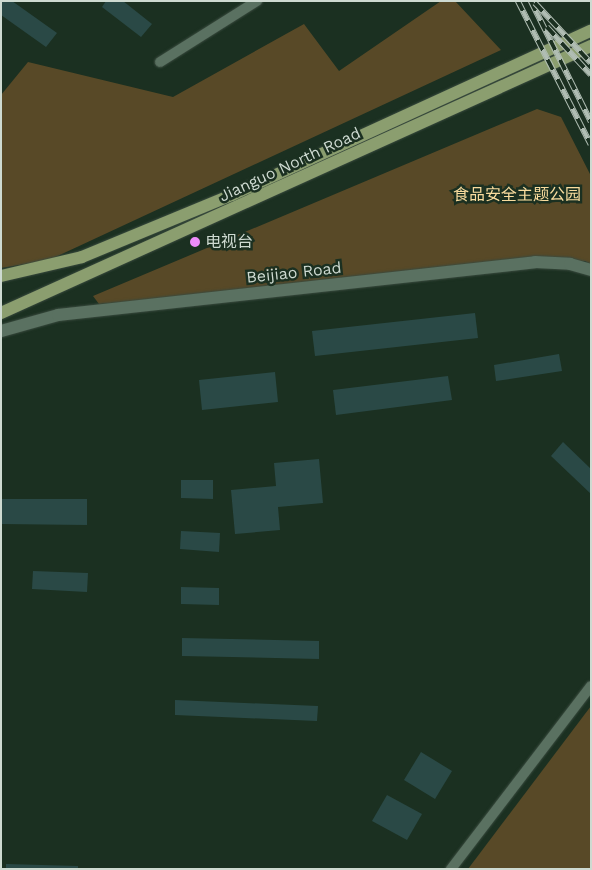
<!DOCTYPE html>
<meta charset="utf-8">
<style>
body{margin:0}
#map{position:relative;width:592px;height:870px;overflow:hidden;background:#1b3021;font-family:"Work Sans","Noto Sans SC",sans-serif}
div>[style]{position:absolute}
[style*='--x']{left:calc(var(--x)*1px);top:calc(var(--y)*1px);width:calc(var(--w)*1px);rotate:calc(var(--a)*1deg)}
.green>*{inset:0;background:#584927}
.building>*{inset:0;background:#2a4946}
.roads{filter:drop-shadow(0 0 1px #394a3e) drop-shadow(0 0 1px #394a3e)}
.minor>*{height:10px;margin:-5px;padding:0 5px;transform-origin:5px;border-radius:5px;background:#5a7161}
.tertiary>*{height:12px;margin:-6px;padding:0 6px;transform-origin:6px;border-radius:6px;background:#5a7161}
.primary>*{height:12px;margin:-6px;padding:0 6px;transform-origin:6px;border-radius:6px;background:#8b9e6f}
.rail>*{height:5.5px;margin-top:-2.75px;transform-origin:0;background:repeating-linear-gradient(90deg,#1b3021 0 11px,#b0bdb3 0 22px);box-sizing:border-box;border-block:1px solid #b0bdb3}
.dots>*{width:14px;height:14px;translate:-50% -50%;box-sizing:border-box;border:2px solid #1b3021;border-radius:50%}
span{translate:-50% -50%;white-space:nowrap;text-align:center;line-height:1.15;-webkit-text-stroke:5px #1b3021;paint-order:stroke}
.street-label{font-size:16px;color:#cedad1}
.park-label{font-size:16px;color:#f9dc9e}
.poi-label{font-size:16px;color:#cedad1}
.left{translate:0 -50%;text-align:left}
.frame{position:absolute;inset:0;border:2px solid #cedad1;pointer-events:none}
</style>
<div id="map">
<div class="green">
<i style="clip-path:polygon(441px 1px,455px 1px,501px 50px,49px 260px,1px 268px,1px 95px,28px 62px,173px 97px,304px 24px,339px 71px)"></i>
<i style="clip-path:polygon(537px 109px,561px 117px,591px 176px,591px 264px,585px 261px,99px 304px,93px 296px)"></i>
<i style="clip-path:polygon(591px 706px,591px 869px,468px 869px)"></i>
</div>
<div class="building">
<i style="clip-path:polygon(1px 1px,12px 1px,57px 33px,46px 47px,1px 15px)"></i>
<i style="clip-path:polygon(106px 1px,123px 1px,152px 24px,141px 37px,102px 7px)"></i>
<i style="clip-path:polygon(475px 313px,478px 338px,315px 356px,312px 331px)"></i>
<i style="clip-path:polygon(559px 354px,562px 371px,496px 381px,494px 365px)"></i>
<i style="clip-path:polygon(275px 372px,278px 402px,202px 410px,199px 380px)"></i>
<i style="clip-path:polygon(448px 376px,452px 400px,336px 415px,333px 390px)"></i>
<i style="clip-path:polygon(563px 442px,591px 469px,591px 494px,551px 456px)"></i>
<i style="clip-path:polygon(319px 459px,323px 503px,278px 507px,280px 530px,235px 534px,231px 490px,276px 486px,274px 463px)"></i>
<i style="clip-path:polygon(181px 480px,213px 480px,213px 499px,181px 498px)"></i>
<i style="clip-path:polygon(1px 499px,87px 499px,87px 525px,1px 524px)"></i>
<i style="clip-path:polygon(181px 531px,220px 533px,219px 552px,180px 549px)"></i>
<i style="clip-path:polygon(33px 571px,88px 573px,87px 592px,32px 589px)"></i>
<i style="clip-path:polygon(181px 587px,219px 588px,219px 605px,181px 604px)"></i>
<i style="clip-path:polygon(182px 638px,319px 641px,319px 659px,182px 656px)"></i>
<i style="clip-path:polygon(175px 700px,318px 706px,317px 721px,175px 715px)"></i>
<i style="clip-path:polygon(421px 752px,452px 771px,435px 799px,404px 780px)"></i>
<i style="clip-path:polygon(387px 795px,422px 814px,407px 840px,372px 821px)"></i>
<i style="clip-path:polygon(6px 864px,78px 866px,78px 869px,6px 869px)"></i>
</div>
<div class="roads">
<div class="minor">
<i style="--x:160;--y:62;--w:115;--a:-32.2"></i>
<i style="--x:451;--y:869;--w:230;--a:-52.6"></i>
</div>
<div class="tertiary">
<i style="--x:1;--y:331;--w:59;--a:-15.7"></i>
<i style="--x:58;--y:315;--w:480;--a:-6.3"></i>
<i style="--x:535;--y:262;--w:35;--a:3"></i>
<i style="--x:570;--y:264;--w:22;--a:16"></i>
</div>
<div class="primary">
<i style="--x:1;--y:276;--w:83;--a:-13.2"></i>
<i style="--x:82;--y:257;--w:162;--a:-22.5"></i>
<i style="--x:232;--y:195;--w:395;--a:-24.6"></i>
<i style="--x:1;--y:313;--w:648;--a:-24.35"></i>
</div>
</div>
<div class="rail">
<i style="--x:518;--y:1;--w:161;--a:63.1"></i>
<i style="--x:531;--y:1;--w:135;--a:63.6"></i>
<i style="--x:535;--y:3;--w:82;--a:47"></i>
<i style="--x:547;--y:27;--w:65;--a:47.5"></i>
</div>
<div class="dots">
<i style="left:195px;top:242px;background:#ed8cfa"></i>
</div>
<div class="street-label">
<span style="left:290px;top:165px;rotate:-25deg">Jianguo North Road</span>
<span style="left:294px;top:273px;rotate:-6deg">Beijiao Road</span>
</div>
<div class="park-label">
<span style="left:517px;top:195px">食品安全主题公园</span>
</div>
<div class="poi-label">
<span class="left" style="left:205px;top:242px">电视台</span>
</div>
<div class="frame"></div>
</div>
